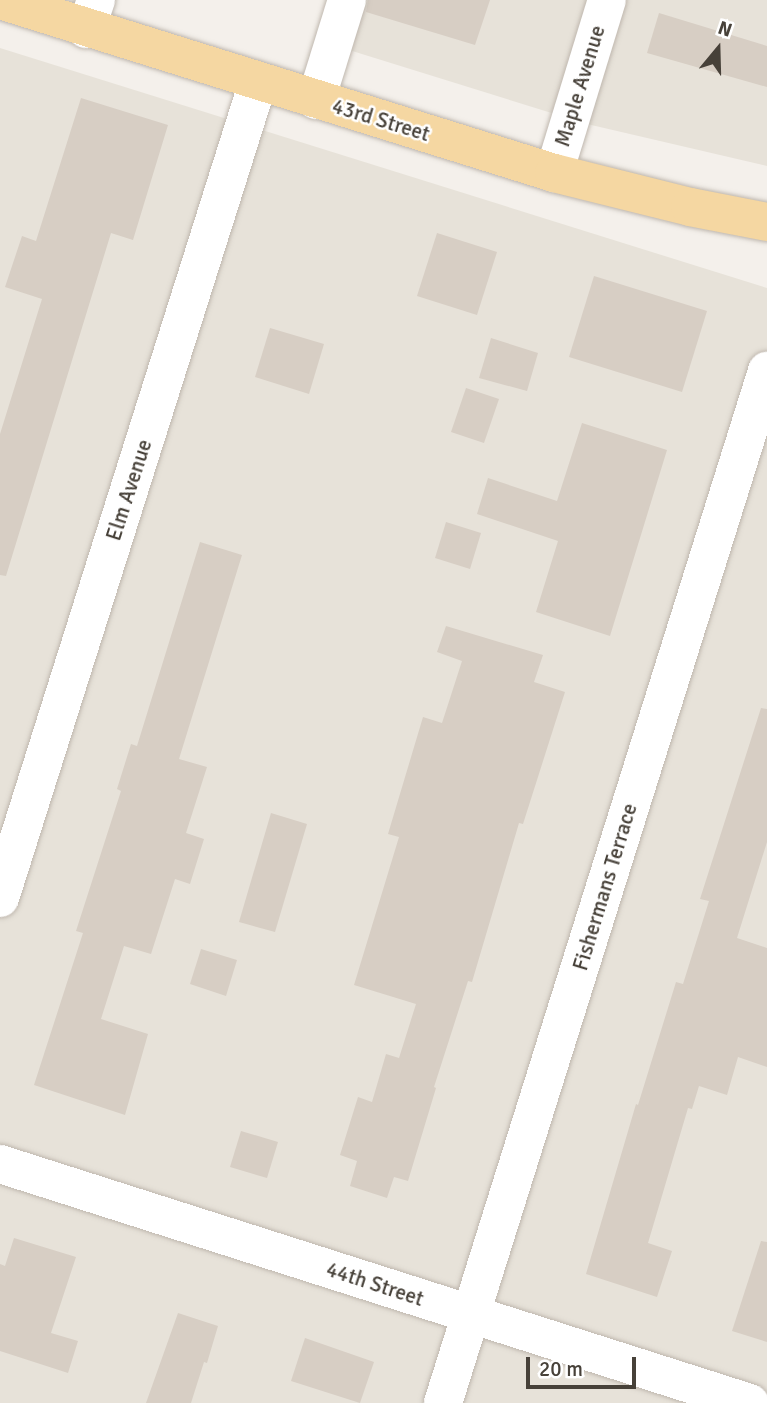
<!DOCTYPE html>
<style>
body{margin:0}
#map{position:relative;width:767px;height:1403px;overflow:hidden;background:#f4f0eb;font-family:Signika,sans-serif}
div>[style]{position:absolute}
[style*='--x']{left:calc(var(--x)*1px);top:calc(var(--y)*1px);width:calc(var(--w)*1px);rotate:calc(var(--a)*1deg)}
.residential>*{inset:0;background:#e7e2d9}
.building>*{inset:0;background:#d7cec4}
.roads{filter:drop-shadow(0 0 2px #bfb7ae) drop-shadow(0 0 2px #bfb7ae)}
.minor>*{height:38px;margin:-19px;padding:0 19px;transform-origin:19px;border-radius:19px;background:#fff}
.major>*{height:38px;margin:-19px;padding:0 19px;transform-origin:19px;border-radius:19px;background:#f5d7a2}
span{translate:-50% -50%;white-space:nowrap;text-align:center;line-height:1.15;-webkit-text-stroke:5px #fff;paint-order:stroke}
.street-label{font-size:21px;color:#474139}
.north{position:absolute;left:683px;top:14px;width:70px;height:70px;-webkit-text-stroke:5px #fff;paint-order:stroke;rotate:19deg;font-size:19px;font-weight:700;line-height:28px;text-align:center;color:#474139}
.north::after{content:'';display:block;margin:auto;width:24px;height:32px;background:#474139;clip-path:polygon(50% 0,100% 100%,50% 72%,0 100%)}
.scale{position:absolute;left:526px;top:1357px;width:110px;height:32px;box-sizing:border-box;border:4px solid #474139;border-top:0;padding-left:9px;font-size:21px;line-height:24px;white-space:nowrap;color:#474139;-webkit-text-stroke:5px #fff;paint-order:stroke}
</style>
<div id="map">
<div class="residential">
<i style="clip-path:polygon(364px 0,767px 0,767px 166px,587px 124px,349px 50px)"></i>
<i style="clip-path:polygon(0 48px,767px 288px,767px 1403px,0 1403px)"></i>
</div>
<div class="building">
<i style="clip-path:polygon(368px 0,490px 0,475px 45px,366px 12px)"></i>
<i style="clip-path:polygon(659px 13px,767px 46px,767px 87px,647px 53px)"></i>
<i style="clip-path:polygon(81px 98px,168px 125px,133px 240px,111px 233px,6px 576px,0 575px,0 434px,42px 299px,5px 287px,22px 236px,36px 241px)"></i>
<i style="clip-path:polygon(437px 233px,497px 252px,477px 315px,417px 296px)"></i>
<i style="clip-path:polygon(594px 276px,707px 311px,682px 392px,569px 357px)"></i>
<i style="clip-path:polygon(270px 328px,324px 344px,309px 394px,255px 377px)"></i>
<i style="clip-path:polygon(491px 338px,538px 353px,527px 391px,479px 378px)"></i>
<i style="clip-path:polygon(466px 388px,499px 399px,484px 443px,451px 432px)"></i>
<i style="clip-path:polygon(582px 423px,667px 450px,610px 636px,536px 612px,558px 541px,477px 514px,488px 478px,557px 501px)"></i>
<i style="clip-path:polygon(446px 522px,481px 533px,470px 569px,435px 558px)"></i>
<i style="clip-path:polygon(200px 542px,242px 555px,179px 759px,207px 767px,186px 833px,204px 839px,190px 884px,175px 879px,151px 954px,124px 946px,101px 1019px,148px 1034px,125px 1115px,34px 1085px,83px 933px,76px 931px,121px 791px,117px 789px,131px 744px,137px 746px)"></i>
<i style="clip-path:polygon(446px 626px,543px 655px,534px 682px,565px 692px,523px 824px,519px 823px,472px 982px,468px 981px,434px 1087px,436px 1088px,408px 1181px,394px 1177px,387px 1198px,350px 1186px,357px 1161px,340px 1155px,358px 1097px,372px 1102px,386px 1054px,399px 1058px,416px 1004px,354px 985px,399px 837px,388px 834px,423px 717px,442px 723px,462px 661px,437px 652px)"></i>
<i style="clip-path:polygon(761px 708px,767px 709px,767px 842px,737px 938px,767px 948px,767px 1067px,738px 1057px,727px 1095px,699px 1086px,692px 1109px,688px 1108px,648px 1243px,672px 1251px,657px 1297px,586px 1274px,636px 1104px,638px 1105px,676px 982px,683px 984px,709px 901px,700px 899px)"></i>
<i style="clip-path:polygon(271px 813px,307px 824px,275px 932px,239px 922px)"></i>
<i style="clip-path:polygon(201px 949px,237px 960px,226px 996px,190px 984px)"></i>
<i style="clip-path:polygon(241px 1131px,278px 1142px,267px 1178px,230px 1167px)"></i>
<i style="clip-path:polygon(14px 1238px,76px 1257px,51px 1333px,78px 1341px,68px 1373px,0 1351px,0 1264px,5px 1266px)"></i>
<i style="clip-path:polygon(761px 1241px,767px 1242px,767px 1342px,732px 1331px)"></i>
<i style="clip-path:polygon(178px 1313px,218px 1326px,207px 1363px,204px 1362px,191px 1403px,146px 1403px)"></i>
<i style="clip-path:polygon(305px 1338px,374px 1362px,360px 1403px,291px 1381px)"></i>
</div>
<div class="roads">
<div class="minor">
<i style="--x:86;--y:29;--w:31;--a:-71"></i>
<i style="--x:316;--y:100;--w:105;--a:-72.8"></i>
<i style="--x:554;--y:173;--w:181;--a:-73"></i>
<i style="--x:0;--y:898;--w:856;--a:-72.45"></i>
<i style="--x:0;--y:1164;--w:787;--a:17.68"></i>
<i style="--x:443;--y:1403;--w:1082;--a:-72.57"></i>
</div>
<div class="major">
<i style="--x:0;--y:0;--w:580;--a:17.34"></i>
<i style="--x:554;--y:173;--w:140;--a:14"></i>
<i style="--x:690;--y:207;--w:78;--a:11"></i>
</div>
</div>
<div class="street-label">
<span style="left:580px;top:86px;rotate:-73deg">Maple Avenue</span>
<span style="left:381px;top:120px;rotate:17deg">43rd Street</span>
<span style="left:129px;top:490px;rotate:-72deg">Elm Avenue</span>
<span style="left:605px;top:887px;rotate:-73deg">Fishermans Terrace</span>
<span style="left:375px;top:1284px;rotate:18deg">44th Street</span>
</div>
<div class="north">N</div>
<div class="scale">20 m</div>
</div>
